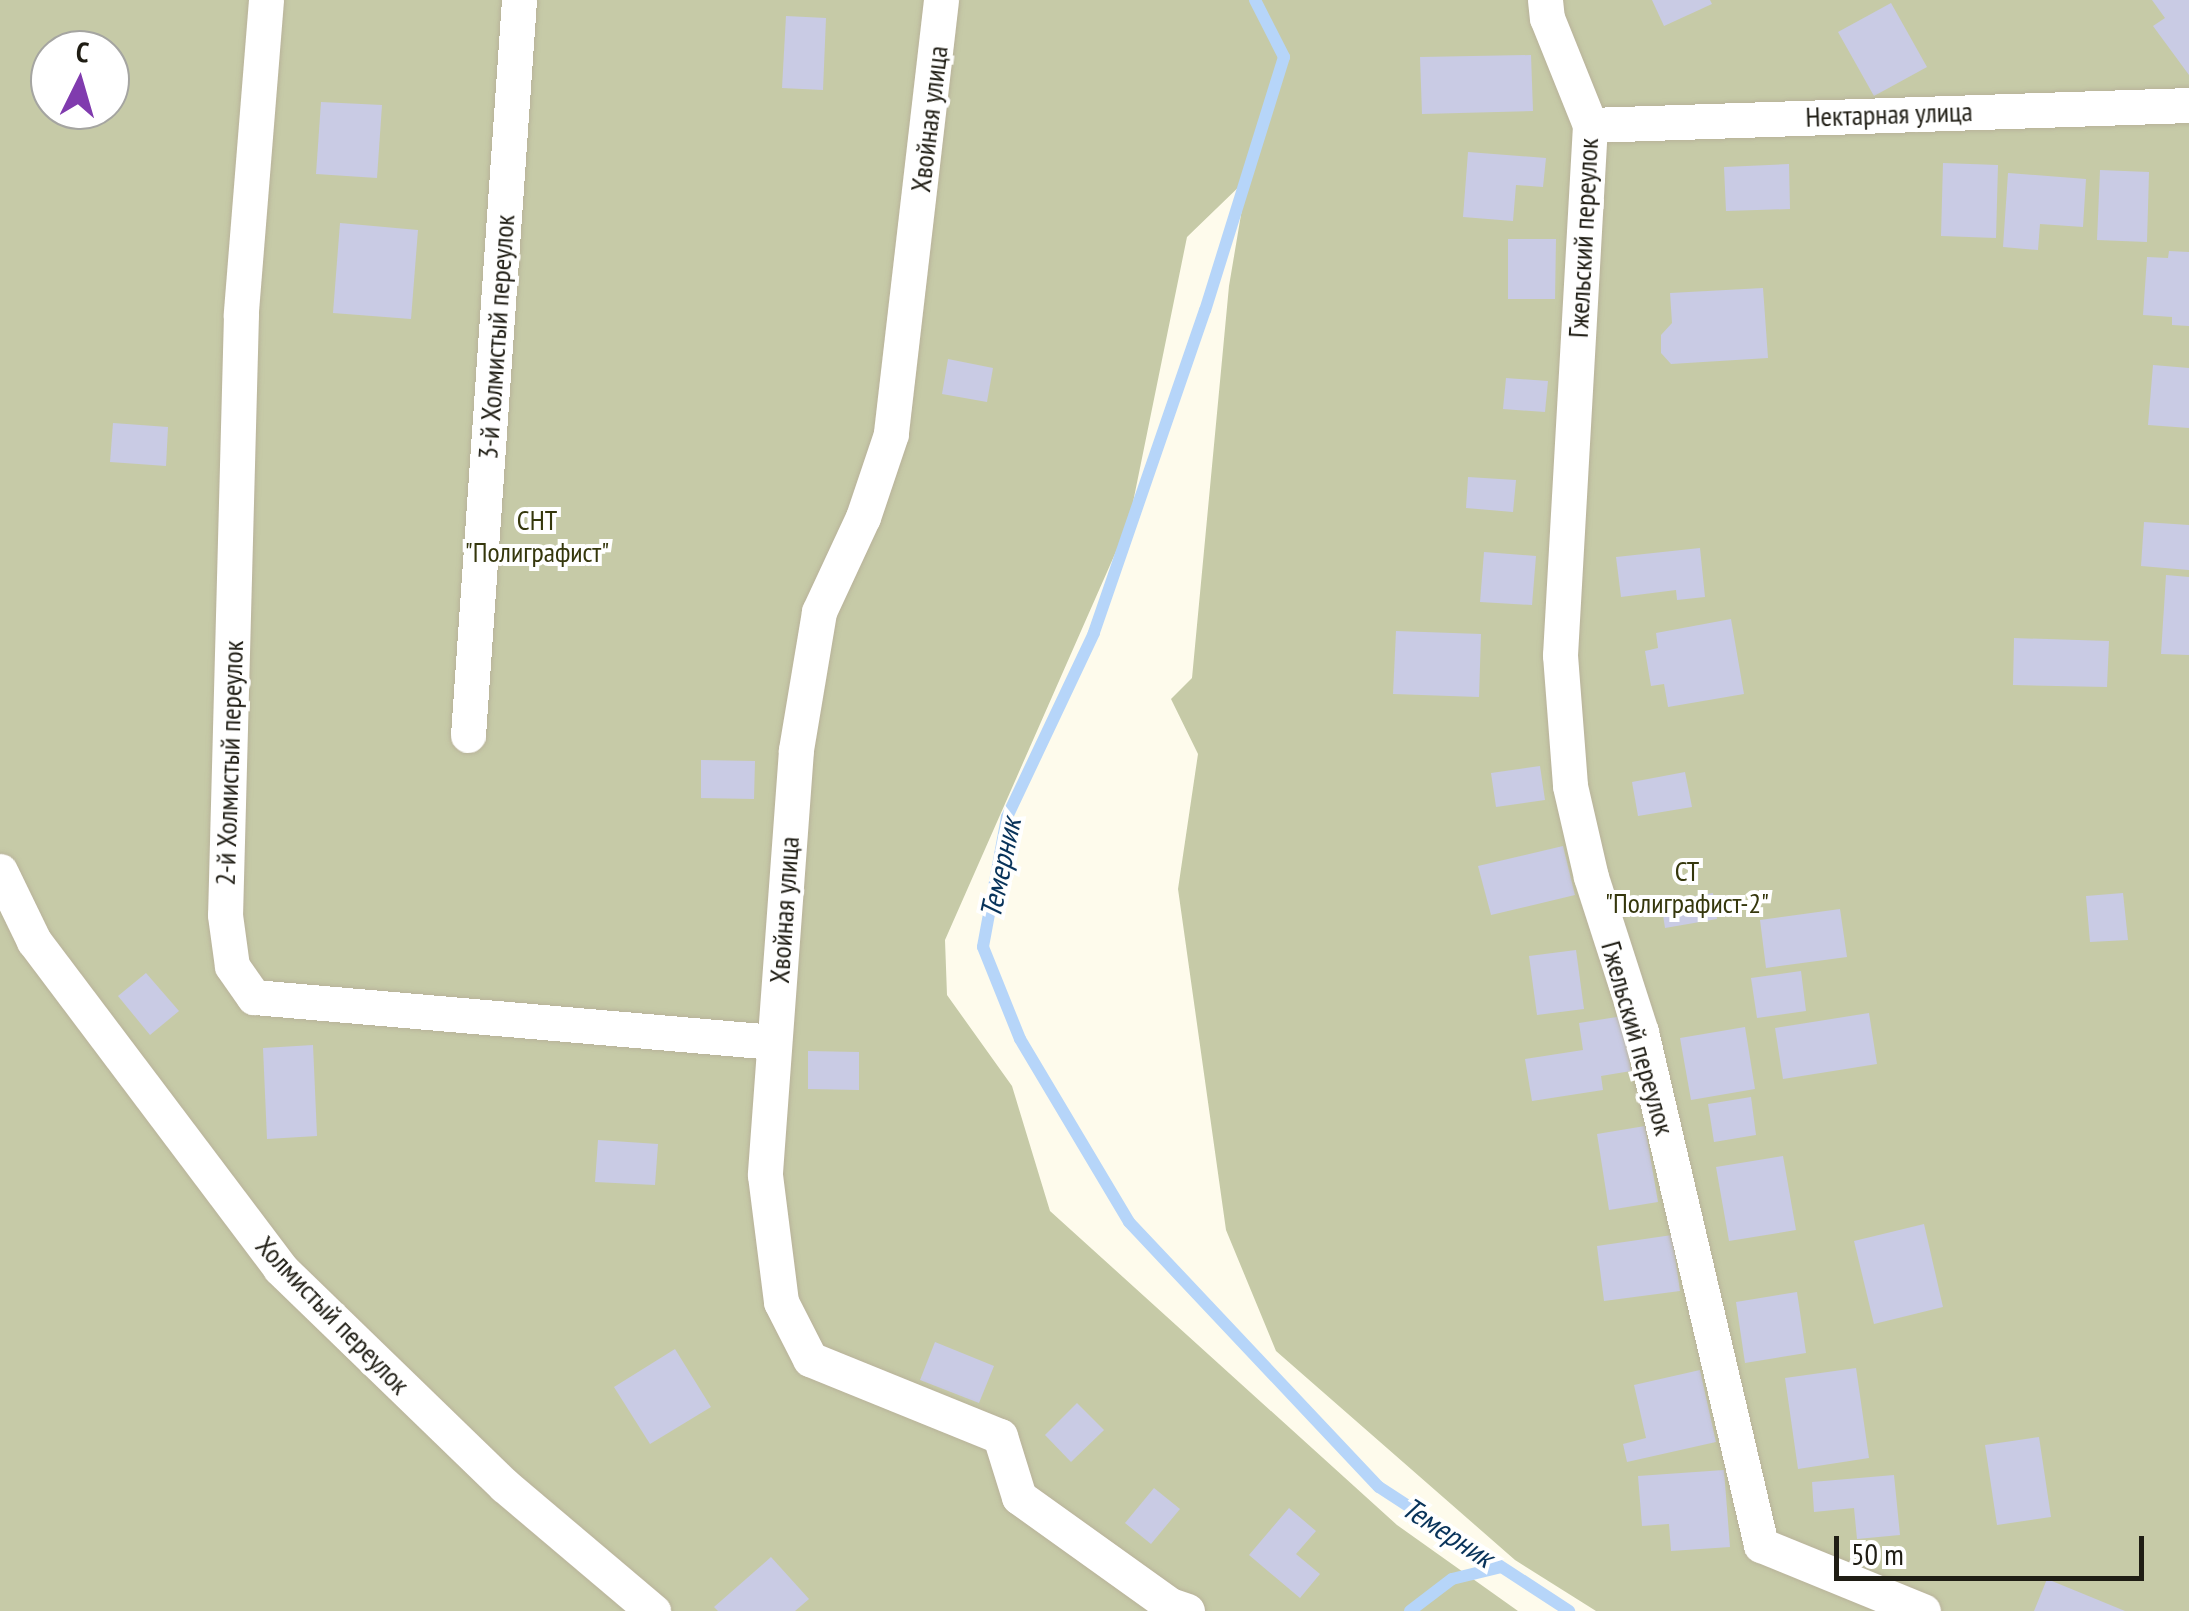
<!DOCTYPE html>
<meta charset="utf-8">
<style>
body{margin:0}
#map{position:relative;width:2189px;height:1611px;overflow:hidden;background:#fefbec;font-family:"PT Sans Narrow",sans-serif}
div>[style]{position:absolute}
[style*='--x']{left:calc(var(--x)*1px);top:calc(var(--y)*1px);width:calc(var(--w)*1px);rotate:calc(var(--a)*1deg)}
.green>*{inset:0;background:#c6caa7}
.stream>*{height:12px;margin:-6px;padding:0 6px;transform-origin:6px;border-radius:6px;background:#b6d5f9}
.building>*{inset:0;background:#c9cbe4}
.roads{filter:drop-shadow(0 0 2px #b8b29a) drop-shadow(0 0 2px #b8b29a)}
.street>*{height:35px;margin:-17.5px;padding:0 17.5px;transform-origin:17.5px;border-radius:17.5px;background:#fff}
span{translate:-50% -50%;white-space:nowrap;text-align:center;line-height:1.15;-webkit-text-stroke:8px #fff;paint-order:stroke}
.street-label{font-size:28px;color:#1f1d14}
.park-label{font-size:28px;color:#35370c}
.water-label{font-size:30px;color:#08335a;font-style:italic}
.north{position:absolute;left:30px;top:30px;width:100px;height:100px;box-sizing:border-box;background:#fff;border:2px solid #a5a5a1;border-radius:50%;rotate:5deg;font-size:28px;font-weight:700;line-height:40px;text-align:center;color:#1f1d14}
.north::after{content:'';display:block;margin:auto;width:35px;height:45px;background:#803bae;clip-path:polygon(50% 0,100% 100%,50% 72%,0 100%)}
.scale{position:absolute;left:1834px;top:1536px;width:310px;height:45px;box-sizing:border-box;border:5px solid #1f1d14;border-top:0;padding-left:12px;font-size:30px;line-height:35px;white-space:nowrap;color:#1f1d14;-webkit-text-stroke:8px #fff;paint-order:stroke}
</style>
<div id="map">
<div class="green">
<i style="clip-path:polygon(evenodd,0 0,2189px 0,2189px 1611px,1596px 1611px,1515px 1560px,1276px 1351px,1226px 1230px,1178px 889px,1198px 754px,1171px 699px,1192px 678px,1229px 286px,1247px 179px,1187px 237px,1129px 522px,945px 940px,947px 995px,1012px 1086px,1050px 1211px,1397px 1525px,1518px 1611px,0 1611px,0 0,50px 50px,110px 50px,110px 110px,50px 110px,50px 50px)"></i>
</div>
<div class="stream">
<i style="--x:1255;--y:0;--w:64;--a:63"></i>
<i style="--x:1284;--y:57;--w:265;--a:107.3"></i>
<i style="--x:1205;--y:310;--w:342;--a:109"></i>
<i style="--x:1094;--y:633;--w:204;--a:115.3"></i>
<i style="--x:1007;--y:817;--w:132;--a:100.5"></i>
<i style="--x:983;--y:947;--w:99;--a:68.1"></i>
<i style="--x:1020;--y:1039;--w:213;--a:59.2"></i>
<i style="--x:1129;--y:1222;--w:364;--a:46.7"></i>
<i style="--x:1379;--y:1487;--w:227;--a:33.1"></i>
<i style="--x:1410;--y:1611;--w:53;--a:-37.3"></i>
<i style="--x:1452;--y:1579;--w:50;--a:-13.8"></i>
</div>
<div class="building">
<i style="clip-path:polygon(1652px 0,1710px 0,1712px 4px,1664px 26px)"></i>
<i style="clip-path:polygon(2152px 0,2189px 0,2189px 75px,2153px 26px,2165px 18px)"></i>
<i style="clip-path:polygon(1891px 3px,1927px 67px,1874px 96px,1838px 32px)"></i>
<i style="clip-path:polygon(786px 16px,826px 18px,823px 90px,782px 88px)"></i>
<i style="clip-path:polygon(1531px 55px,1533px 111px,1422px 114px,1420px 57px)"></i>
<i style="clip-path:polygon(321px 102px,382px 105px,377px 178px,316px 174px)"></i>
<i style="clip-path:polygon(1468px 152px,1546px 158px,1543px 187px,1516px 185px,1513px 221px,1463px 217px)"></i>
<i style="clip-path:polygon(1943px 163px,1998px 165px,1996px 238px,1941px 236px)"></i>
<i style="clip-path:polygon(1789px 164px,1790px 209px,1726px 211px,1724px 167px)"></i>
<i style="clip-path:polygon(2100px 170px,2149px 172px,2147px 242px,2097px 240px)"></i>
<i style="clip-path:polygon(2008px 173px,2086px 179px,2083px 227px,2040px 224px,2038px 250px,2003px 247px)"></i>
<i style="clip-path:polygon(340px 223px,418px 230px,411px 319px,333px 313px)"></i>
<i style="clip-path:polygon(1508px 239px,1556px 239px,1555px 299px,1508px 299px)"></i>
<i style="clip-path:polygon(2169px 251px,2189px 252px,2189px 326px,2172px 325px,2172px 317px,2143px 315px,2147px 257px,2168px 258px)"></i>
<i style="clip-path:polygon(1763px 288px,1768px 358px,1671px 364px,1661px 353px,1661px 335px,1672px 323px,1670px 293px)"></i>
<i style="clip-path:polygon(948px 359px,993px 368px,987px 402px,942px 394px)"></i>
<i style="clip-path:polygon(2153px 365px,2189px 368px,2189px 428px,2148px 425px)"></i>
<i style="clip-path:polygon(1506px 378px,1548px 381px,1545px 412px,1503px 409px)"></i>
<i style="clip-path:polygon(113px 423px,168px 427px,166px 466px,110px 462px)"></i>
<i style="clip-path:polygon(1468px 477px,1516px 480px,1513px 512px,1466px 508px)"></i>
<i style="clip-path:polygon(2144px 522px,2189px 525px,2189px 570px,2141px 566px)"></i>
<i style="clip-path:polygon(1700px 548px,1705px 597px,1677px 600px,1676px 590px,1621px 597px,1616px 557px)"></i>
<i style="clip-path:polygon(1484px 552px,1536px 556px,1532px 605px,1480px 602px)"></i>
<i style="clip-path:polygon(2166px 575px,2189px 577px,2189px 655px,2161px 654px)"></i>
<i style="clip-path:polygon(1731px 619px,1744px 694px,1668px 707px,1664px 684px,1651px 686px,1645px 651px,1658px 648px,1656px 633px)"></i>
<i style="clip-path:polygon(1396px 631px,1481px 634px,1479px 697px,1393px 694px)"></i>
<i style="clip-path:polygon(2014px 638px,2109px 641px,2107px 687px,2013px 685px)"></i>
<i style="clip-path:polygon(701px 760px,755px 761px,754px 799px,701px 798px)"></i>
<i style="clip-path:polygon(1540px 766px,1545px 800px,1496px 807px,1491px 773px)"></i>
<i style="clip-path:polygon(1685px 772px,1692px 807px,1638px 816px,1632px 782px)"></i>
<i style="clip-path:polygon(1563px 846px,1575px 895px,1491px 915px,1478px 866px)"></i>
<i style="clip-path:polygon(1713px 893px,1717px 919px,1665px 928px,1661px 902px)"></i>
<i style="clip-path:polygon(2123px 893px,2128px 940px,2090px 942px,2086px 896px)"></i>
<i style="clip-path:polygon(1840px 909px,1847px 957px,1766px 968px,1760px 920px)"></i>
<i style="clip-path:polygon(1576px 950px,1584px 1009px,1537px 1015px,1529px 956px)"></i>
<i style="clip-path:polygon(1801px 971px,1806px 1011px,1757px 1018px,1751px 978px)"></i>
<i style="clip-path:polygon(146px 973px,179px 1011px,150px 1035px,118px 996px)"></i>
<i style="clip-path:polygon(1869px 1013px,1877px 1064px,1783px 1079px,1775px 1028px)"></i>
<i style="clip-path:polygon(1623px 1016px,1631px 1071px,1601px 1076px,1603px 1090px,1532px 1101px,1525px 1059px,1583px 1050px,1579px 1023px)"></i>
<i style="clip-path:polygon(1745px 1027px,1755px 1089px,1691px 1100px,1680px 1038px)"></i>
<i style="clip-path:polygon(313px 1045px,317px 1136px,267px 1139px,263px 1048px)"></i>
<i style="clip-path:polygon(808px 1051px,859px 1052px,859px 1090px,808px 1089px)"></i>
<i style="clip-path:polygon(1751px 1097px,1756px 1135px,1714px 1142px,1708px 1104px)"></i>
<i style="clip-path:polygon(1645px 1126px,1658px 1202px,1609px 1210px,1597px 1134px)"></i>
<i style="clip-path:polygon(598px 1140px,658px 1144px,655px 1185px,595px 1182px)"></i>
<i style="clip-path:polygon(1783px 1156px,1796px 1230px,1729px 1241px,1716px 1167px)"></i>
<i style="clip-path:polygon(1924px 1224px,1943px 1307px,1874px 1324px,1854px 1241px)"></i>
<i style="clip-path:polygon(1672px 1235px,1680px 1291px,1604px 1301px,1597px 1246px)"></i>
<i style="clip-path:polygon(1797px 1292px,1806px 1353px,1745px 1363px,1736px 1302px)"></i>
<i style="clip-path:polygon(935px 1342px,994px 1366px,979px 1403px,920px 1380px)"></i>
<i style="clip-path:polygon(675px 1349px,711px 1407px,650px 1444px,614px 1387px)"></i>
<i style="clip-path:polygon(1856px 1368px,1869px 1458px,1798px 1469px,1785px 1378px)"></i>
<i style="clip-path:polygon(1700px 1370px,1716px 1442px,1627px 1462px,1623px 1444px,1646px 1438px,1634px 1385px)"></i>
<i style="clip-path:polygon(1077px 1403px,1104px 1430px,1071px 1462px,1045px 1435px)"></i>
<i style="clip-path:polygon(2039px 1437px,2051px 1517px,1997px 1525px,1985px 1445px)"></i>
<i style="clip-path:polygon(1724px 1470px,1730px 1547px,1671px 1551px,1669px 1524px,1642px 1526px,1638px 1476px)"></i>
<i style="clip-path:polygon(1894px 1475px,1900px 1535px,1857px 1539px,1854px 1508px,1814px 1512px,1812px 1482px)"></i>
<i style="clip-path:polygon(1154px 1488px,1180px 1509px,1151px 1544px,1125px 1523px)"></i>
<i style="clip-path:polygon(1289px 1508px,1316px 1531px,1296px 1554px,1320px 1574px,1300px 1598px,1249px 1555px)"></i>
<i style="clip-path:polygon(771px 1557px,809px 1599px,795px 1611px,718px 1611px,714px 1607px)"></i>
<i style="clip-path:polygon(2047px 1579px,2125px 1611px,2034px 1611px)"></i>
</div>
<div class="roads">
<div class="street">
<i style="--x:266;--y:0;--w:315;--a:94.6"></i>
<i style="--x:241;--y:314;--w:601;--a:91.52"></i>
<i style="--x:225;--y:915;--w:51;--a:82.2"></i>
<i style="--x:232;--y:966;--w:38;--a:55"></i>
<i style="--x:254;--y:997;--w:522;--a:4.95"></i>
<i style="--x:941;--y:0;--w:437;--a:96.6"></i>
<i style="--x:891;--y:434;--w:88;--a:108.6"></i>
<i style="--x:863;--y:517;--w:105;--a:114.9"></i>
<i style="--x:819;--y:612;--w:140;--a:99.5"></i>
<i style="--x:796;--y:750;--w:426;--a:94.2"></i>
<i style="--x:765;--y:1175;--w:128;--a:82.8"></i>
<i style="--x:781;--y:1302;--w:64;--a:63"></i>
<i style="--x:810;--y:1359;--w:205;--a:22.1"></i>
<i style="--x:1000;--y:1436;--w:64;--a:72.7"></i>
<i style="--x:1019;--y:1497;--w:186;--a:35.6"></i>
<i style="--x:1170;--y:1605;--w:18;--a:19"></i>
<i style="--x:1545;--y:0;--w:18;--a:84"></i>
<i style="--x:1547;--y:18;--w:115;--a:68.1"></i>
<i style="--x:1590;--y:125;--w:531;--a:93.24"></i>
<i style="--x:1560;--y:655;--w:131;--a:85.6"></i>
<i style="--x:1570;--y:786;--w:93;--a:77"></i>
<i style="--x:1591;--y:877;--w:163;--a:72.1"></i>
<i style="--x:1641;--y:1032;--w:527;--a:76.83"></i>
<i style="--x:1761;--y:1545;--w:175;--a:22.2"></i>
<i style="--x:1590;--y:125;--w:599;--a:-1.91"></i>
<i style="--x:468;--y:735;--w:737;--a:-86.03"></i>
<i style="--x:0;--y:871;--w:78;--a:64.1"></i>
<i style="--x:34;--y:941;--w:409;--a:53"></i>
<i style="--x:280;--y:1268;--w:313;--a:44.1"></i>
<i style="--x:505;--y:1486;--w:194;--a:40.2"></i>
</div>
</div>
<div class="street-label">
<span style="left:1889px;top:114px;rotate:-2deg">Нектарная улица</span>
<span style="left:929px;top:119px;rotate:-83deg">Хвойная улица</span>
<span style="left:1583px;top:238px;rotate:-87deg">Гжельский переулок</span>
<span style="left:496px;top:337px;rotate:-86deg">3-й Холмистый переулок</span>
<span style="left:229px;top:763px;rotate:-88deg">2-й Холмистый переулок</span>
<span style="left:784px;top:910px;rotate:-86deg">Хвойная улица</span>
<span style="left:1638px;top:1038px;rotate:74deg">Гжельский переулок</span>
<span style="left:333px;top:1315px;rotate:46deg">Холмистый переулок</span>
</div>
<div class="park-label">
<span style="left:537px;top:536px">СНТ<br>"Полиграфист"</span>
<span style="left:1687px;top:887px">СТ<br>"Полиграфист-2"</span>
</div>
<div class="water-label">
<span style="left:1000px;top:868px;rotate:-78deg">Темерник</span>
<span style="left:1448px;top:1532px;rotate:33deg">Темерник</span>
</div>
<div class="north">С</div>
<div class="scale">50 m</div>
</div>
